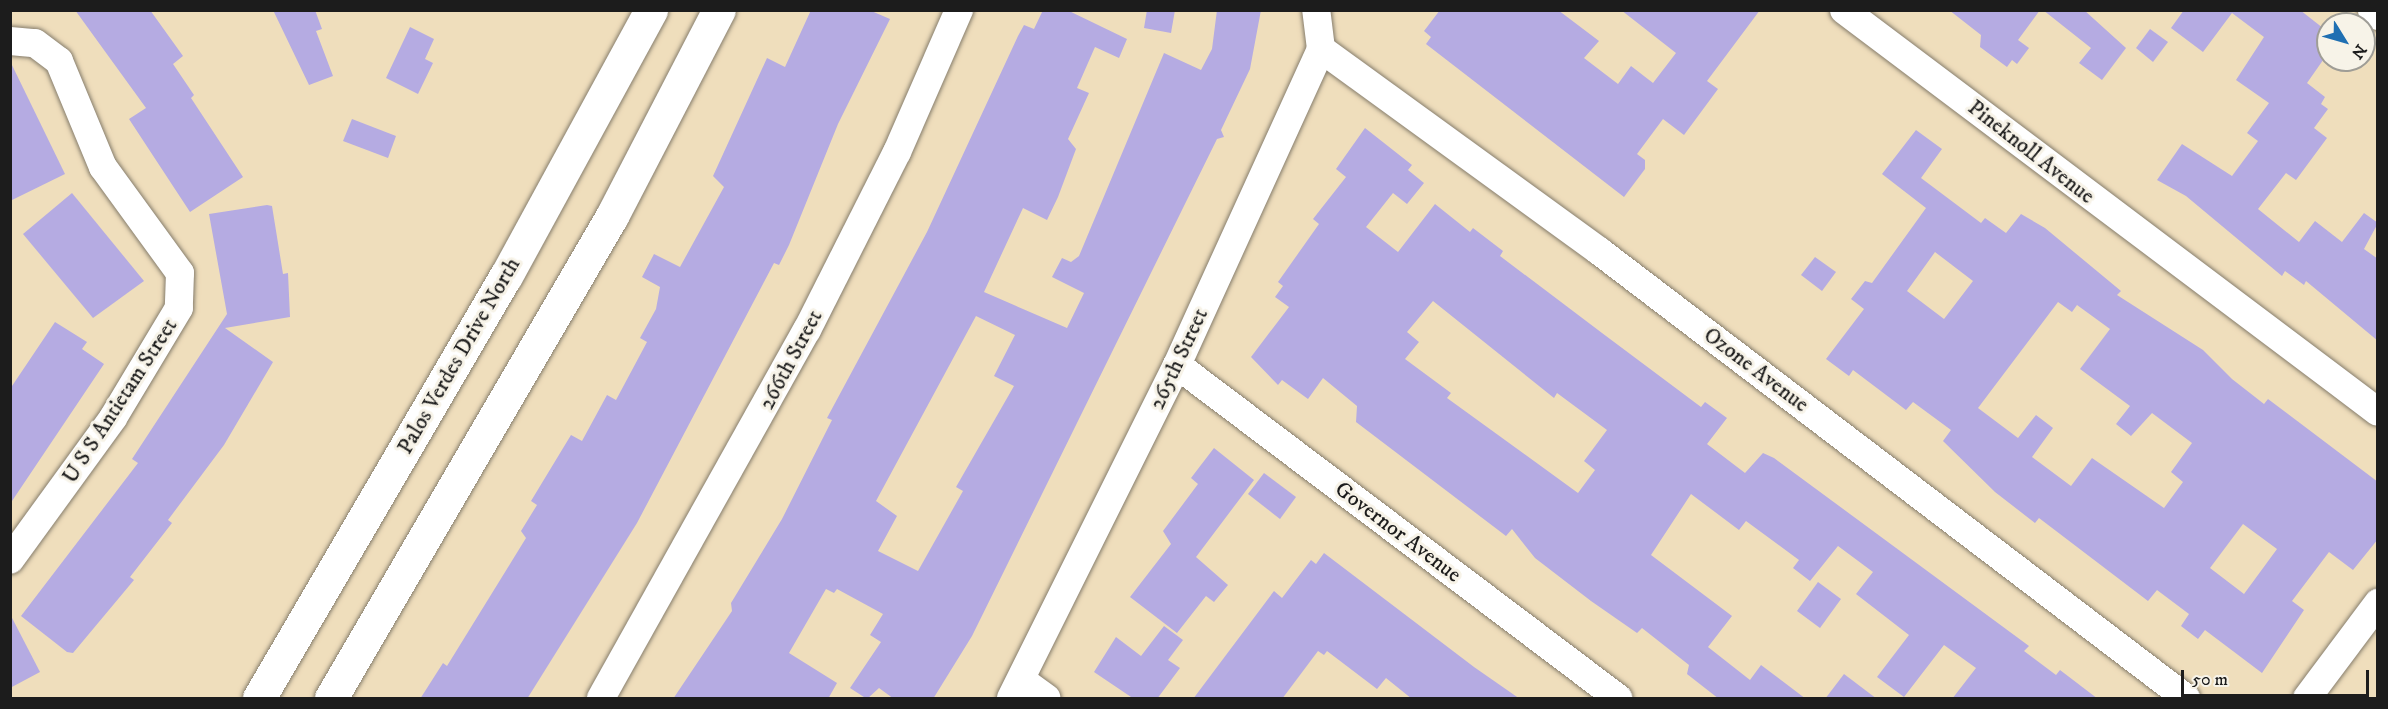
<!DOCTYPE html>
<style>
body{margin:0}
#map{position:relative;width:2388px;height:709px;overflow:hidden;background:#efdebc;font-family:"IM FELL DW Pica",serif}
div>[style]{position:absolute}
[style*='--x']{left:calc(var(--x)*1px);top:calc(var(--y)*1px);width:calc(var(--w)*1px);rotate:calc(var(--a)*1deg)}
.building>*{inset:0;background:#b5abe2}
.roads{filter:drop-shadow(0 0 2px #867d6c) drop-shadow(0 0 2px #867d6c)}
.street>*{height:28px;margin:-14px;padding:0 14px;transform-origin:14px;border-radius:14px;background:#fff}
.secondary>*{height:33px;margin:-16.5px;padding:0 16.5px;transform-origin:16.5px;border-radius:16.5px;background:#fff}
.primary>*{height:33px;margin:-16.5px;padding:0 16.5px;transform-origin:16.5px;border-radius:16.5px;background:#fff}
span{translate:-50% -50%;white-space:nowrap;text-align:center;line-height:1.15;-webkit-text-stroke:6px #f7f3e8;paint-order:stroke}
.street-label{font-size:22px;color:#1c1c1c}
.frame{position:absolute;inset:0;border:12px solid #1c1c1c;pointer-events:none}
.north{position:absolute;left:2316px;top:12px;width:60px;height:60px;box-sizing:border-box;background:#f7f3e8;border:2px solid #9f9d96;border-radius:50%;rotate:127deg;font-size:16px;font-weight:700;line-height:24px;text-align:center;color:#1c1c1c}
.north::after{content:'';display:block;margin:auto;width:21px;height:27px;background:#1f6fb2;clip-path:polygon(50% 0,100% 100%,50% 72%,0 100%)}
.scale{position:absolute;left:2181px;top:670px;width:188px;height:27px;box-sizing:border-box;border:3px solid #1c1c1c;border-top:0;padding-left:8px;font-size:18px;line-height:21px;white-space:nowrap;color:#1c1c1c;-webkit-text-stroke:4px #f7f3e8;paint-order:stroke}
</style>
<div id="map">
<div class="building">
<i style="clip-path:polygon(75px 10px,150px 10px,183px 56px,173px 64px,194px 95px,191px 98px,243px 177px,190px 212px,129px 119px,146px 108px)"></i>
<i style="clip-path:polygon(273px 10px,315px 10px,322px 29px,316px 31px,333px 76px,309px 85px)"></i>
<i style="clip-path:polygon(811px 10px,869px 10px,890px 19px,838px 124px,789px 245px,779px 265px,774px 263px,637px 523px,527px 699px,420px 699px,443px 663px,447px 666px,526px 538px,521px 531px,537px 505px,531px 501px,571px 435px,582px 441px,607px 395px,616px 400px,647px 342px,640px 338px,656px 309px,660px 287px,642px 277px,654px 254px,680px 267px,724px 187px,713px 176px,767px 58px,785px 67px)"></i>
<i style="clip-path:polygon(evenodd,1043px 10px,1067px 10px,1127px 39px,1119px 58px,1095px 47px,1077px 88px,1089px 93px,1068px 139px,1076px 149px,1058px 197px,1047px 220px,1023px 208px,984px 292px,1067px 328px,1084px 293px,1052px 277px,1062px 258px,1071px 262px,1079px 256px,1164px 53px,1201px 70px,1212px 49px,1217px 10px,1261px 10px,1250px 69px,1221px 130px,1224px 137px,1217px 139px,972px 636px,933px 699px,894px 699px,879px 688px,867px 699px,850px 688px,881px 642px,870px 635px,883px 614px,837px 589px,834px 593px,826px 589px,789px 653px,837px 683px,828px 699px,673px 699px,732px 611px,731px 603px,782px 519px,832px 420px,827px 418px,927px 232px,1018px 36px,1024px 25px,1034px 29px,1043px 10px,976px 316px,1015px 335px,994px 376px,1014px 386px,956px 487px,963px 491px,918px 571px,878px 551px,897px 516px,876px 501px,976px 316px)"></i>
<i style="clip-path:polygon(1147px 10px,1175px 10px,1171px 33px,1144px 28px)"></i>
<i style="clip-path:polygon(1440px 10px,1558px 10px,1599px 41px,1584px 58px,1618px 84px,1631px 66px,1653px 83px,1676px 53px,1621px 10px,1760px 10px,1707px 81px,1718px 89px,1684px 135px,1663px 119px,1637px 154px,1645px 160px,1645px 169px,1624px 197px,1426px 44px,1431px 37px,1424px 31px)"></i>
<i style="clip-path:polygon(1949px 10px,2040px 10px,2018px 40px,2029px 48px,2017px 64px,2012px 60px,2007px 67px,1980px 47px,1981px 35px)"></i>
<i style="clip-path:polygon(2043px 10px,2084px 10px,2126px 48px,2102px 80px,2079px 63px,2091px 48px)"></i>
<i style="clip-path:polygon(2184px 10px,2300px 10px,2328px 32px,2328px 53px,2307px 83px,2325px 97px,2321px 104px,2328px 109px,2314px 128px,2327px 138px,2296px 180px,2286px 173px,2258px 209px,2299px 242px,2315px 221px,2342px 242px,2364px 213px,2378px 223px,2364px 249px,2378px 259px,2378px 341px,2306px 281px,2304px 285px,2285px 271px,2282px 276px,2186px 196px,2157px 180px,2182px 144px,2232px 176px,2258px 141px,2247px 133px,2269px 103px,2236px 80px,2264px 37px,2232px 13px,2203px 52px,2171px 28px)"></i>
<i style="clip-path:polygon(410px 27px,434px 39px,425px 59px,433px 63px,418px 94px,386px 78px)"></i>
<i style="clip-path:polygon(2150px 29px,2168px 42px,2153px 62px,2136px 48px)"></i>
<i style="clip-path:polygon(10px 61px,65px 174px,10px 201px)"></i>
<i style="clip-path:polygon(352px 119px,396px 136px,388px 158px,343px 141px)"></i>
<i style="clip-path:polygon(evenodd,1365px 128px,1412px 165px,1408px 170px,1424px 183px,1407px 204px,1393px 193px,1366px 227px,1398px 252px,1435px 204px,1470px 232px,1473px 228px,1503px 251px,1500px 256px,1602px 333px,1701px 407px,1705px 402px,1727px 418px,1707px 444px,1745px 473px,1763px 453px,1774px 458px,2029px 646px,2024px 651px,2056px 675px,2060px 670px,2098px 699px,1952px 699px,1976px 668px,1944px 645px,1904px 697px,1877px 677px,1909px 635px,1856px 594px,1873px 572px,1838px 546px,1810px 581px,1793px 568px,1799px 560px,1746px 521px,1739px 530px,1691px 494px,1651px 555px,1732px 616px,1708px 647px,1750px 680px,1761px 665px,1806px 699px,1719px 699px,1687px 674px,1689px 665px,1642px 628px,1637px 633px,1591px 601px,1535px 558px,1512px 529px,1506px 536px,1356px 422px,1357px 406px,1323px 378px,1308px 399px,1282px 380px,1278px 385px,1251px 357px,1289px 307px,1275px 297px,1283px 286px,1278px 282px,1319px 224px,1313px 219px,1346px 177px,1336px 169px,1365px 128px,1433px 301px,1554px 398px,1557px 393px,1607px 430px,1584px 461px,1595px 470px,1578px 493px,1447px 398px,1451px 393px,1405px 359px,1419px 342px,1407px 332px,1433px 301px)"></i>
<i style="clip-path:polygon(evenodd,1916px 130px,1942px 149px,1921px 178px,1981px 223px,1985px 218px,2006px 233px,2021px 214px,2045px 228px,2121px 291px,2117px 295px,2203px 350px,2232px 379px,2264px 404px,2268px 399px,2378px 482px,2378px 539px,2353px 570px,2329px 552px,2292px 601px,2304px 610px,2262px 673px,2205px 630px,2198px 639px,2181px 626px,2189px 614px,2157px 590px,2148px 601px,2039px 518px,2035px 523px,1995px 492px,1943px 441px,1951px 430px,1913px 402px,1906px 410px,1853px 370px,1849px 376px,1826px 359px,1864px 309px,1851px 299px,1865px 281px,1872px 283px,1926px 208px,1882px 174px,1916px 130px,1935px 252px,1973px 281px,1944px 319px,1907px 291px,1935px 252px,1916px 130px,2058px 302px,2072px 312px,2077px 305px,2110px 329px,2080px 369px,2130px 406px,2116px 424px,2131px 436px,2152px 413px,2192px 443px,2171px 472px,2183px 482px,2164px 508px,2092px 458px,2071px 486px,2032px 457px,2053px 428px,2036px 415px,2018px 438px,1978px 408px,2058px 302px,1916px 130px,2243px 524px,2277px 549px,2244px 594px,2210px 568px,2243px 524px)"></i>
<i style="clip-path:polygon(72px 193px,144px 281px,93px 318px,23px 234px)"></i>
<i style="clip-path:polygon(267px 205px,272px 206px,283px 274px,288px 273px,290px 317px,225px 328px,273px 362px,224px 445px,168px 520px,172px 523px,130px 577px,134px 580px,73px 653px,67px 652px,21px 616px,138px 463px,132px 459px,227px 314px,209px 214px)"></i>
<i style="clip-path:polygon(1815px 257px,1836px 272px,1822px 291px,1801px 275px)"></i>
<i style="clip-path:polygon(55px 322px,87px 342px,82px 349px,104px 364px,10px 504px,10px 389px)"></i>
<i style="clip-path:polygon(1214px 448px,1254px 480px,1196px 557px,1228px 585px,1214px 602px,1206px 596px,1177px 633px,1130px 597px,1171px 544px,1163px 531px,1198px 484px,1191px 478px)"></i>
<i style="clip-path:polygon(1264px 473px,1296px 497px,1280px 519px,1248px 494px)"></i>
<i style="clip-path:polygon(1324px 553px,1474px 667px,1520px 699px,1412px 699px,1386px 678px,1377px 689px,1327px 651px,1324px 655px,1318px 651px,1282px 699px,1193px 699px,1274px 591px,1282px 598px,1311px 560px,1316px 564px)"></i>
<i style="clip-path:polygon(1818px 582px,1841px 599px,1820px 628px,1797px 611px)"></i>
<i style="clip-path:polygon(10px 614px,40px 672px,10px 688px)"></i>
<i style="clip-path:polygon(1164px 626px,1183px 640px,1168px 660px,1180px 668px,1157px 699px,1134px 699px,1094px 672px,1116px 637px,1141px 656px)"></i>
<i style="clip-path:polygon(1844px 674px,1877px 699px,1825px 699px)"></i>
</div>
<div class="roads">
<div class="street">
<i style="--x:1844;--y:10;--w:668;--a:36.97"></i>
<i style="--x:10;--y:41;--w:25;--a:5"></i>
<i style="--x:35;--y:43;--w:30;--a:37"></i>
<i style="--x:59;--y:61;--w:115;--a:67.5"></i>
<i style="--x:103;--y:167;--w:131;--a:54"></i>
<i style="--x:180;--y:273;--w:35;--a:92"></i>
<i style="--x:179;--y:308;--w:128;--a:121"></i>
<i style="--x:113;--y:418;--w:175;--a:126"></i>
<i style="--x:1321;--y:49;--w:344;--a:36"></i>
<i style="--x:1599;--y:251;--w:738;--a:37.29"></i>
<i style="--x:1177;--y:365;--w:553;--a:37.06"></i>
<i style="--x:1023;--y:681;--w:29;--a:36"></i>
<i style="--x:601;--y:698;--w:422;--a:-60.8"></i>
<i style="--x:807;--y:330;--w:199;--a:-63.2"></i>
<i style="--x:897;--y:152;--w:155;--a:-66.4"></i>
<i style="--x:1011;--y:698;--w:372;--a:-63.5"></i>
<i style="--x:1177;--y:365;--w:347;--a:-65.5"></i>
<i style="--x:1321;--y:49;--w:39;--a:-97"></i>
<i style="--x:2307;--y:698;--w:119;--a:-53.2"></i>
</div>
<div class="secondary">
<i style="--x:259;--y:698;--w:489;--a:-59.7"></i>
<i style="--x:506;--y:276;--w:303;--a:-61.4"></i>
<i style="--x:331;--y:698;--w:558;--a:-59.76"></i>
<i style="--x:612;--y:216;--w:232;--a:-62.6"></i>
</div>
<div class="primary">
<i style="--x:2374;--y:10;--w:5;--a:37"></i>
</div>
</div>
<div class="street-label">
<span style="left:2031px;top:152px;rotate:38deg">Pineknoll Avenue</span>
<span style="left:459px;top:356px;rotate:-60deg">Palos Verdes Drive North</span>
<span style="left:1179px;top:359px;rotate:-65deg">265th Street</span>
<span style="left:791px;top:360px;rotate:-62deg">266th Street</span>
<span style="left:1756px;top:370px;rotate:37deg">Ozone Avenue</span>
<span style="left:120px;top:401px;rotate:-57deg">U S S Antietam Street</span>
<span style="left:1398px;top:532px;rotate:37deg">Governor Avenue</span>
</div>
<div class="frame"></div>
<div class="north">N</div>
<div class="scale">50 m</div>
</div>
